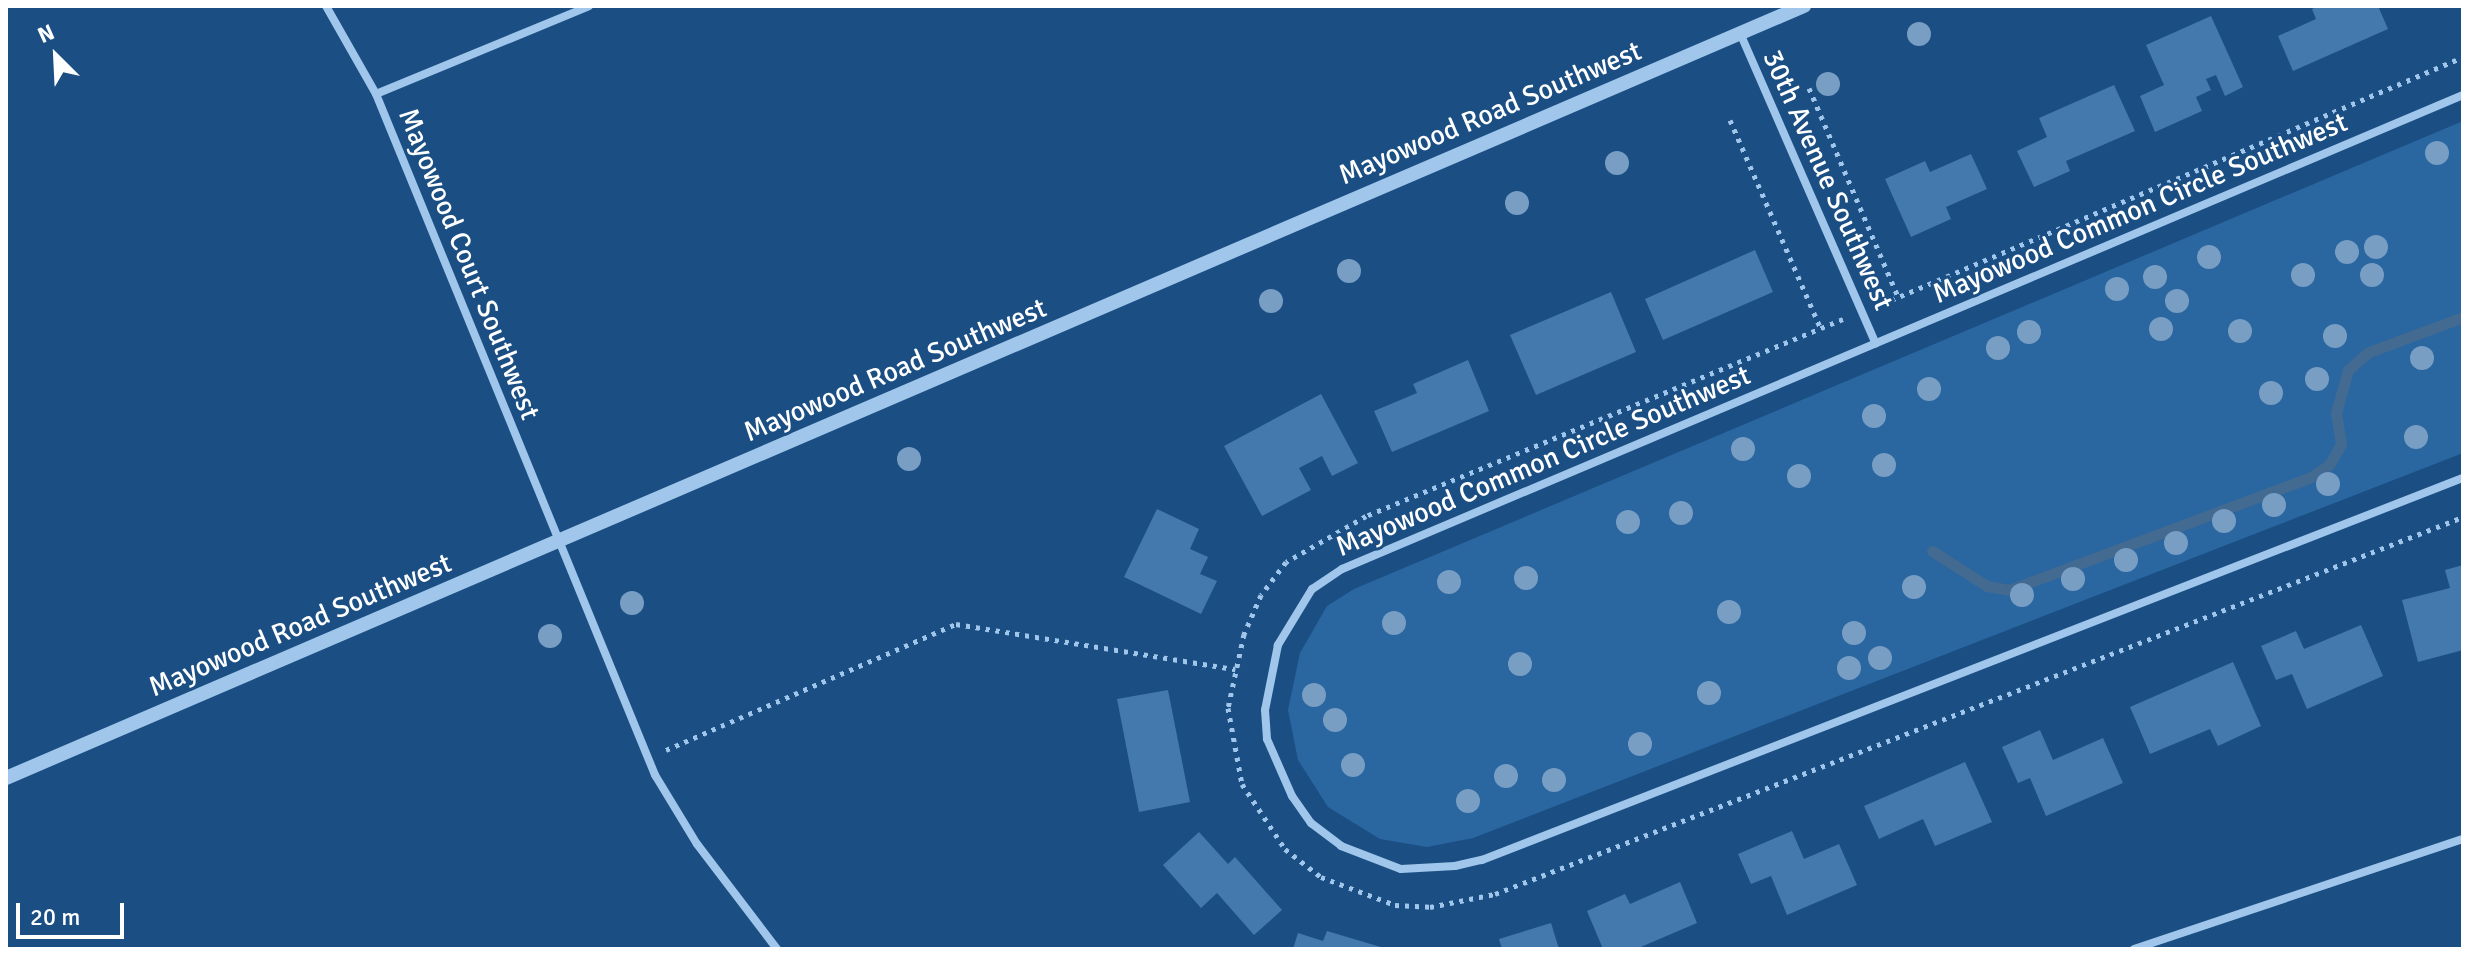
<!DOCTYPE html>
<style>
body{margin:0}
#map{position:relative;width:2469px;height:955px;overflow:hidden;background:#1b4f84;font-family:Signika,sans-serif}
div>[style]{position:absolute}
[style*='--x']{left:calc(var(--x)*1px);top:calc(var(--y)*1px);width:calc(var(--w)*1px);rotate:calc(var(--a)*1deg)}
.green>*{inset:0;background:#2a67a1}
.stream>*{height:11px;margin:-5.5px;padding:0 5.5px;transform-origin:5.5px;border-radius:5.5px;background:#436a90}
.building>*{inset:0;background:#4379ad}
.path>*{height:5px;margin-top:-2.5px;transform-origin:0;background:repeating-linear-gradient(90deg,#a0c7eb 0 4px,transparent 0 10px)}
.minor>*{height:8px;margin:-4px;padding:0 4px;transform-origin:4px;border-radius:4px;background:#a0c7eb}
.tertiary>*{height:14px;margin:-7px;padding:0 7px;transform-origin:7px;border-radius:7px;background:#a0c7eb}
.trees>*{width:24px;height:24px;margin:-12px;border-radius:50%;background:#789ec4}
span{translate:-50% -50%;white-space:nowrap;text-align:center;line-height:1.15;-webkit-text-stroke:6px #1b4f84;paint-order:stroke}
.street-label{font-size:28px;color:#fff}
.frame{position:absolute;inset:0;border:8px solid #fff;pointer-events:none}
.north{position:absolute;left:16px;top:16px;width:80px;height:80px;-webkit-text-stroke:6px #1b4f84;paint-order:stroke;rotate:336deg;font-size:22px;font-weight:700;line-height:32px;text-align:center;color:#fff}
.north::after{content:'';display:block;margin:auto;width:28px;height:36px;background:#fff;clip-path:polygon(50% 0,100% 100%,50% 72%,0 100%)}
.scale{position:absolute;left:16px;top:903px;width:108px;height:36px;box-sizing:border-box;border:4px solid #fff;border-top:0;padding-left:10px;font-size:24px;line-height:28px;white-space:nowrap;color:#fff;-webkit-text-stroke:6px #1b4f84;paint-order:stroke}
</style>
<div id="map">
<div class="green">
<i style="clip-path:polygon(2463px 121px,2463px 453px,1473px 838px,1427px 847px,1380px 839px,1328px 807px,1298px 760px,1288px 710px,1300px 653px,1327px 606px,1354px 589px)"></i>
</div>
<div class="stream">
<i style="--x:1932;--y:551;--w:65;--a:32.5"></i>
<i style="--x:1987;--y:586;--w:22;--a:10"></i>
<i style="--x:2009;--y:590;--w:322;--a:-20.5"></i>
<i style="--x:2311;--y:477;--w:22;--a:-34"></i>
<i style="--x:2329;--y:465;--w:24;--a:-60"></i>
<i style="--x:2341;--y:444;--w:31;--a:-99"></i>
<i style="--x:2336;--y:413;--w:45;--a:-74.4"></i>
<i style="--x:2348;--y:370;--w:28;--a:-41"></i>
<i style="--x:2369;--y:352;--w:100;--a:-20.4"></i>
</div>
<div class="building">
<i style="clip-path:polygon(2319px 6px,2378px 6px,2388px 29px,2293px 71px,2278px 36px,2316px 19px,2312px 9px)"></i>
<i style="clip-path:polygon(2211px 16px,2243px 87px,2225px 96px,2216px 75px,2206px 79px,2211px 90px,2196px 97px,2202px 111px,2155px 132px,2140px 96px,2164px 85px,2146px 45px)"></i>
<i style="clip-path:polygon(2114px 85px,2135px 131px,2066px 161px,2070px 171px,2034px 187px,2017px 151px,2047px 137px,2039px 118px)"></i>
<i style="clip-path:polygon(1971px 154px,1987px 189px,1946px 207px,1951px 219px,1911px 237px,1885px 179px,1925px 161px,1930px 172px)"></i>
<i style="clip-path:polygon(1755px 250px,1773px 292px,1663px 340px,1645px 299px)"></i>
<i style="clip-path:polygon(1611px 292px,1636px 352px,1536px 395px,1510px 335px)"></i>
<i style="clip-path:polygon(1468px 360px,1489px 411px,1392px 452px,1374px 411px,1417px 393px,1413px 384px)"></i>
<i style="clip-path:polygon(1321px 394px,1358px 463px,1332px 476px,1322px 456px,1299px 468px,1311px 490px,1262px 516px,1224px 446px)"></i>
<i style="clip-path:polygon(1157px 509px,1199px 529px,1190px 549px,1208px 557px,1200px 574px,1217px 581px,1201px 614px,1124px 577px)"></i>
<i style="clip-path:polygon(2463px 565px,2463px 650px,2418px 662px,2402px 600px,2450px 588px,2445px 570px)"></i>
<i style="clip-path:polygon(2361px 625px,2383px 676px,2307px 709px,2292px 674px,2276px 680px,2261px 646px,2296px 631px,2304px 649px)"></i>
<i style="clip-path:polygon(2233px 662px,2261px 726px,2218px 746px,2210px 729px,2150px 754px,2130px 707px)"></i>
<i style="clip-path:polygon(1168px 690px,1190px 802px,1139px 812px,1117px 699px)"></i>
<i style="clip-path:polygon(2040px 730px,2053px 760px,2103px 738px,2123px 783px,2046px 816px,2030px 778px,2018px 783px,2002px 747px)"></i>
<i style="clip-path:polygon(1965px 762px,1992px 822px,1935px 846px,1923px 819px,1879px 839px,1864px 806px)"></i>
<i style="clip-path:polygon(1792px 831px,1804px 859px,1839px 844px,1857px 885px,1787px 915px,1771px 876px,1751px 884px,1738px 854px)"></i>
<i style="clip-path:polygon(1199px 832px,1228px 864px,1235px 857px,1282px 910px,1254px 935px,1217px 893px,1201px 908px,1163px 865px)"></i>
<i style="clip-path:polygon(1680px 882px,1697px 923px,1636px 949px,1603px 949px,1587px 911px,1625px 894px,1630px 904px)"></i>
<i style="clip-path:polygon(1551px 923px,1559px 949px,1502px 949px,1499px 939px)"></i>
<i style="clip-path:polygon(1327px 931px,1384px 948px,1384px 949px,1293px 949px,1298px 933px,1323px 941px)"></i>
</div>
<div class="path">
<i style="--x:1809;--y:88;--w:227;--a:66.9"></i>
<i style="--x:1730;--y:120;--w:228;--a:66.5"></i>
<i style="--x:1882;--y:304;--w:631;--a:-23.03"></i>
<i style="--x:1843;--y:319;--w:516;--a:157.56"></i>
<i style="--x:1366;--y:516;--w:92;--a:150.1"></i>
<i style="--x:1286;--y:562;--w:41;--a:127.1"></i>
<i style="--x:1261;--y:595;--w:43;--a:113.6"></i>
<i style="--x:1244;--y:634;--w:76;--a:102.2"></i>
<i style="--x:1228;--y:708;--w:77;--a:79.6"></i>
<i style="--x:1242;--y:784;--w:78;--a:56.5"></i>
<i style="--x:1285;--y:849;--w:46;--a:37.9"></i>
<i style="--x:1321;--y:877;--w:79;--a:20.7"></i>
<i style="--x:1395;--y:905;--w:35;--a:3"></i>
<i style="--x:1430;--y:907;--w:66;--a:-11.3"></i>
<i style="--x:1495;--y:894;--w:1039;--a:-21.28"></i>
<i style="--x:666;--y:750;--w:316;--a:-23.5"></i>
<i style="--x:956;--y:624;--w:283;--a:9.2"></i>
</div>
<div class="minor">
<i style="--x:326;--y:6;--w:101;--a:60.4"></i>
<i style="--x:376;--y:94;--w:736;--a:67.72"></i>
<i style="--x:655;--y:775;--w:81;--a:58.7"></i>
<i style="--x:697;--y:844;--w:132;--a:52.7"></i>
<i style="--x:1740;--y:33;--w:339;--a:66.4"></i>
<i style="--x:376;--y:94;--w:230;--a:-22.4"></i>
<i style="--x:2463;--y:95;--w:1217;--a:157.08"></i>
<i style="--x:1342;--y:569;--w:36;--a:146"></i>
<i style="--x:1312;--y:589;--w:66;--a:121.3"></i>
<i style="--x:1278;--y:645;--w:66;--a:101.3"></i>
<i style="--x:1265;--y:710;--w:29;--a:86"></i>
<i style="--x:1267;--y:739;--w:62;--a:66.3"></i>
<i style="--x:1292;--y:796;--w:33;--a:55"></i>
<i style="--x:1311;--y:823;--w:38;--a:37"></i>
<i style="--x:1341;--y:846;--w:64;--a:21"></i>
<i style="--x:1401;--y:869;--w:54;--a:-3.2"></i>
<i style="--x:1455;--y:866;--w:28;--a:-13"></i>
<i style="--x:1482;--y:860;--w:1053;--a:-21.28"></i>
<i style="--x:2134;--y:949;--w:347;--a:-18.5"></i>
</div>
<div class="tertiary">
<i style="--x:6;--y:778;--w:1957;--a:-23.24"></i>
</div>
<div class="trees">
<i style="left:1919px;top:34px"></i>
<i style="left:1828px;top:84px"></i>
<i style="left:2437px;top:153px"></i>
<i style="left:1617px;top:163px"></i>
<i style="left:1517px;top:203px"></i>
<i style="left:2376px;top:247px"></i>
<i style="left:2347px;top:252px"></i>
<i style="left:2209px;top:257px"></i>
<i style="left:1349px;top:271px"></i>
<i style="left:2303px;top:275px"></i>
<i style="left:2372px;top:275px"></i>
<i style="left:2155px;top:277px"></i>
<i style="left:2117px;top:289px"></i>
<i style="left:1271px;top:301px"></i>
<i style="left:2177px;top:301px"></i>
<i style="left:2161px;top:329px"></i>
<i style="left:2240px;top:331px"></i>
<i style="left:2029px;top:332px"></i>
<i style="left:2335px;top:336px"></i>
<i style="left:1998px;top:348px"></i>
<i style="left:2422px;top:358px"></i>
<i style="left:2317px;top:379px"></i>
<i style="left:1929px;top:389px"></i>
<i style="left:2271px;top:393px"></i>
<i style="left:1874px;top:416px"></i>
<i style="left:2416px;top:437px"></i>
<i style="left:1743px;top:449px"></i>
<i style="left:909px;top:459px"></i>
<i style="left:1884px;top:465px"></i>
<i style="left:1799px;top:476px"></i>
<i style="left:2328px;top:484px"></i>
<i style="left:2274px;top:505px"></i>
<i style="left:1681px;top:513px"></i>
<i style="left:2224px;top:521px"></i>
<i style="left:1628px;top:522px"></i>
<i style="left:2176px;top:543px"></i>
<i style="left:2126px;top:560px"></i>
<i style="left:1526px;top:578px"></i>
<i style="left:2073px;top:579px"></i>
<i style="left:1449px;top:582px"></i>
<i style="left:1914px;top:587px"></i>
<i style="left:2022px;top:595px"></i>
<i style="left:632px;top:603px"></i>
<i style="left:1729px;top:612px"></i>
<i style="left:1394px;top:623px"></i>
<i style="left:1854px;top:633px"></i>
<i style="left:550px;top:636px"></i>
<i style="left:1880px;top:658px"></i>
<i style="left:1520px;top:664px"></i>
<i style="left:1849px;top:668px"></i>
<i style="left:1709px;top:693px"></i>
<i style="left:1314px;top:695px"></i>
<i style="left:1335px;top:720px"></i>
<i style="left:1640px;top:744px"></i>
<i style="left:1353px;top:765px"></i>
<i style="left:1506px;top:776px"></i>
<i style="left:1554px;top:780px"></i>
<i style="left:1468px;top:801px"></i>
</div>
<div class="street-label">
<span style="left:1490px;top:113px;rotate:-23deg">Mayowood Road Southwest</span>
<span style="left:1828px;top:180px;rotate:66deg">30th Avenue Southwest</span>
<span style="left:2140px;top:208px;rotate:-23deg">Mayowood Common Circle Southwest</span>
<span style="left:469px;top:264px;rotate:68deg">Mayowood Court Southwest</span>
<span style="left:895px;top:370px;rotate:-23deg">Mayowood Road Southwest</span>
<span style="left:1543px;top:461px;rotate:-23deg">Mayowood Common Circle Southwest</span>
<span style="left:300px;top:625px;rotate:-23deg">Mayowood Road Southwest</span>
</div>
<div class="frame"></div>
<div class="north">N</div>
<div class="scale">20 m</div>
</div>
